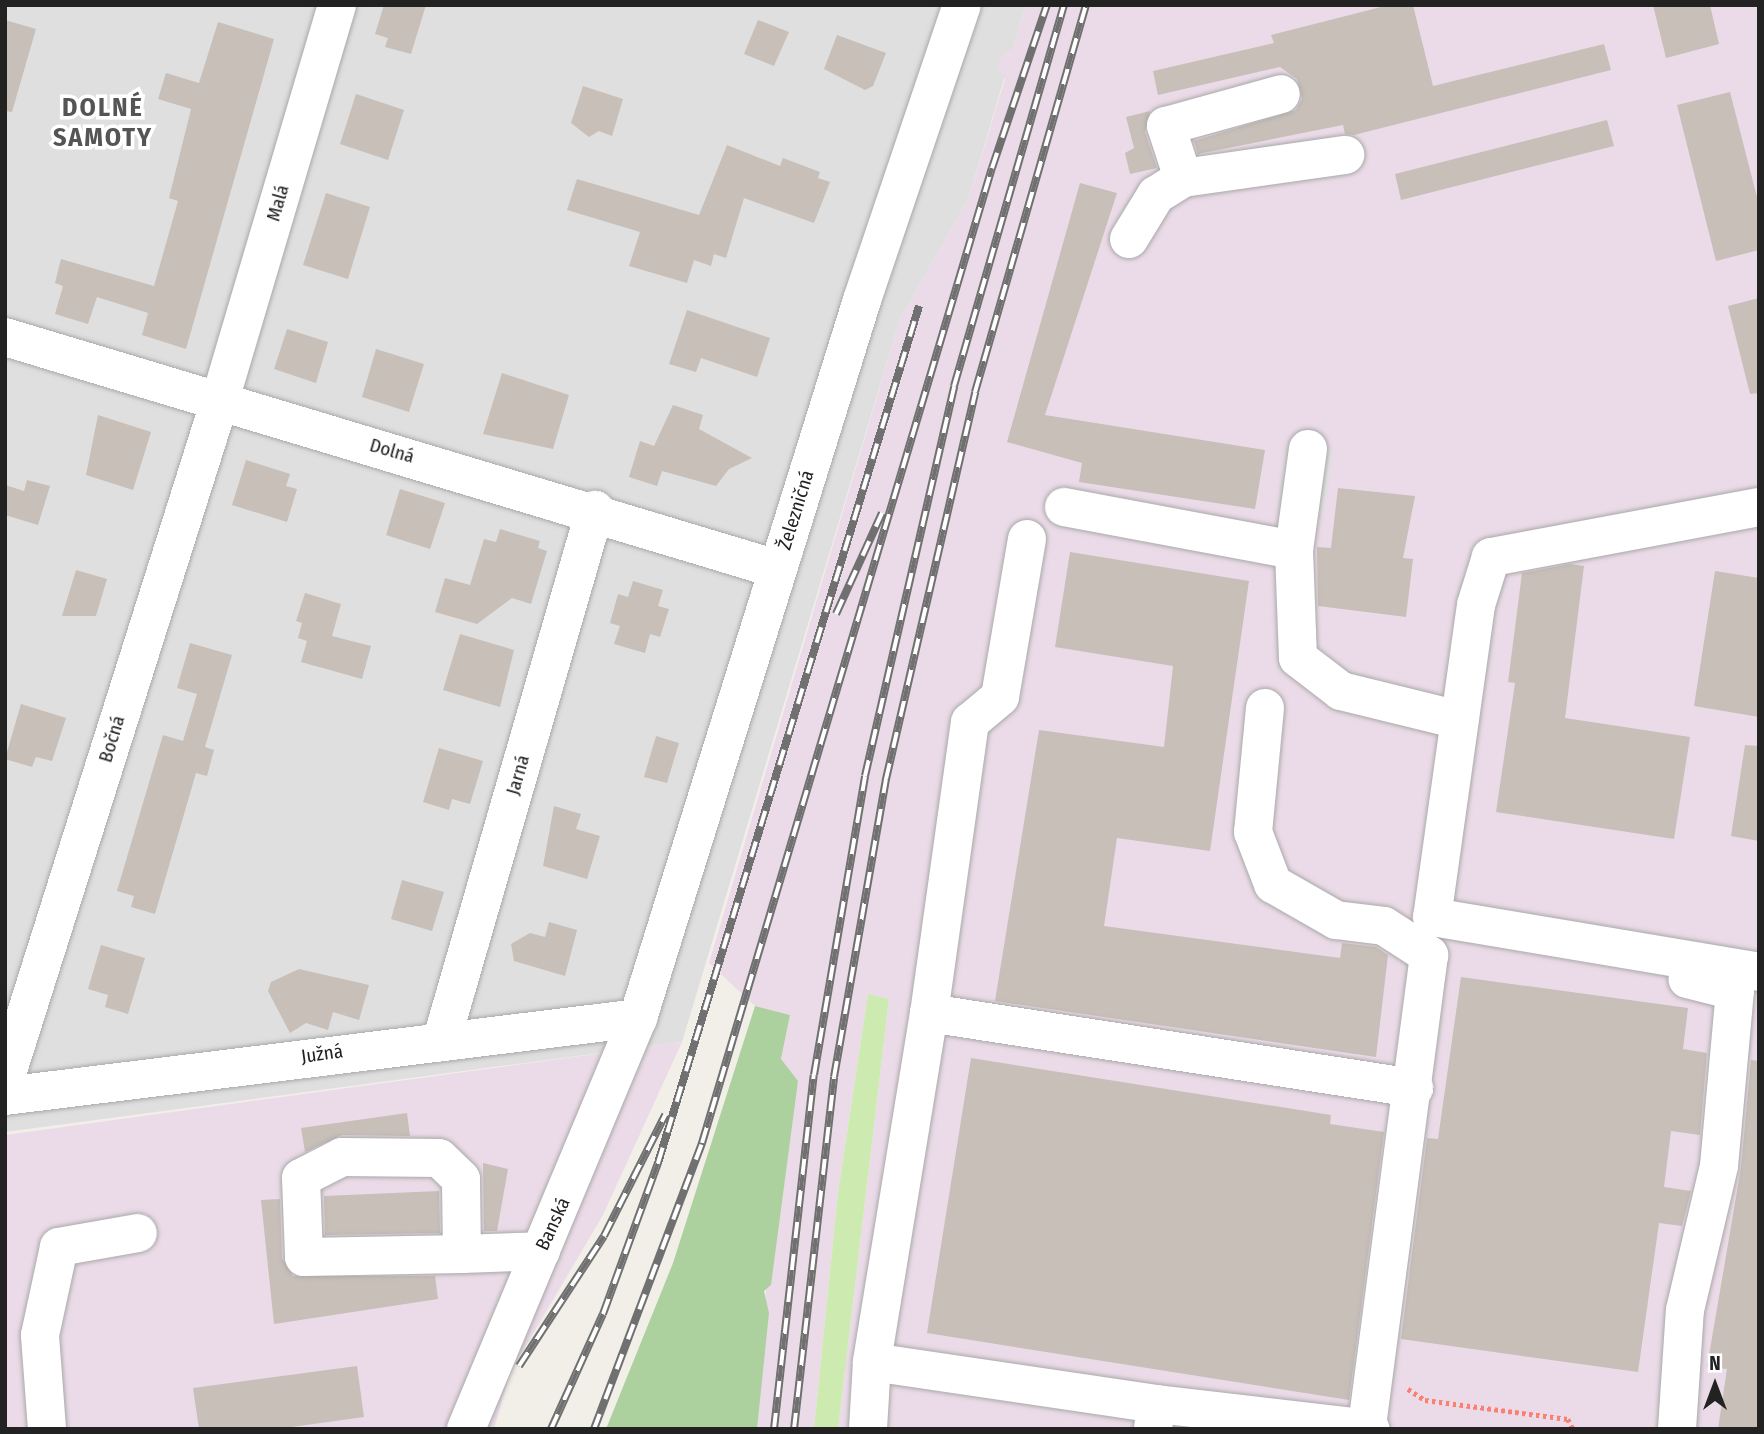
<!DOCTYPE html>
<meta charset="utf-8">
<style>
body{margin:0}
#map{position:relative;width:1764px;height:1434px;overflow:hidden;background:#f2efe9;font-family:"Fira Sans Condensed",sans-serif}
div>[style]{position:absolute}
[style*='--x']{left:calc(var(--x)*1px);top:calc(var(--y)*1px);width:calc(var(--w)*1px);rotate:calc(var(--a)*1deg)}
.residential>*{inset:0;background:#e0dfdf}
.industrial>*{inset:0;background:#ebdbe8}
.grass>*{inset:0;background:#cdebb0}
.forest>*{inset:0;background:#add19e}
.parking>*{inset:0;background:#e2e2e2}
.building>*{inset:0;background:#c7bfb8}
.path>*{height:4.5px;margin-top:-2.25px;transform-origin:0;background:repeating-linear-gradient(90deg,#fa8072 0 3.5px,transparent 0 7px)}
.roads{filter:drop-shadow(0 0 2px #a9a9a9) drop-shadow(0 0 2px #a9a9a9)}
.minor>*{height:38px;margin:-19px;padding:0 19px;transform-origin:19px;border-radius:19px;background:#fff}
.rail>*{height:8px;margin-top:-4px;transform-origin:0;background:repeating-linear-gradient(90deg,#fff 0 16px,#707070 0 32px);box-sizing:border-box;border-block:2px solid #707070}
span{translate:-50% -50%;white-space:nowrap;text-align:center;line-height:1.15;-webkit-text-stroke:7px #fff;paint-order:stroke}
.street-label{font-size:19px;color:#222}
.district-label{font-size:26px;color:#555;font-weight:700;letter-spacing:2px}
.frame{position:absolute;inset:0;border:7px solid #222;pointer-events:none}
.north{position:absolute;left:1680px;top:1350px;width:70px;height:70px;-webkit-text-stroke:5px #fff;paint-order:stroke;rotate:0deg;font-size:19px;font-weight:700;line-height:28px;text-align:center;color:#222}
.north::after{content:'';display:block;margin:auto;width:24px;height:32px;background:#222;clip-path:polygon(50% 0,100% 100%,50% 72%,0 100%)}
</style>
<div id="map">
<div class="residential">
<i style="clip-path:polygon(5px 5px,1026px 5px,968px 200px,900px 319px,682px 1042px,5px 1132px)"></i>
</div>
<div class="industrial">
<i style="clip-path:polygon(1026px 5px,1759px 5px,1759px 1429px,838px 1429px,889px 999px,868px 994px,838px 1193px,814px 1429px,757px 1429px,781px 1060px,790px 1015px,755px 1006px,709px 963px,900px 319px,968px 200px,1005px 79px,998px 67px,1003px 53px,1013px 49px)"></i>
<i style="clip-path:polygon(682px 1042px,603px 1215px,510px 1373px,494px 1429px,5px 1429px,5px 1135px)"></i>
</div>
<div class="grass">
<i style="clip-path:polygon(868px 994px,889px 999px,838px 1429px,814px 1429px,838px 1193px)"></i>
</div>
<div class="forest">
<i style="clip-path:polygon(755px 1006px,790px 1015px,781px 1059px,798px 1081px,771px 1285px,764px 1291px,769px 1313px,757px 1429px,606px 1429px,673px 1263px)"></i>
</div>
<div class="parking">
<i style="clip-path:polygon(1287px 443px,1333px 450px,1324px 513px,1278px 507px)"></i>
</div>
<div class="building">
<i style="clip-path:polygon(384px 5px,426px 5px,411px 54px,385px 47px,388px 38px,375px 34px)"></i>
<i style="clip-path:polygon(1389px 5px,1413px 5px,1433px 86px,1604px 44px,1611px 70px,1354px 135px,1345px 134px,1343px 125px,1198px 154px,1194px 141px,1296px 110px,1302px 99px,1297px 79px,1280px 67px,1158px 95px,1153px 71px,1274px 43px,1271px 35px)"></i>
<i style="clip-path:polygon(1653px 5px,1710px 5px,1719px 44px,1666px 58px)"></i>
<i style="clip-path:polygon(5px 20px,36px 29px,12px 112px,5px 111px)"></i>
<i style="clip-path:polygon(758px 20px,789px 32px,774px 66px,744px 54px)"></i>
<i style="clip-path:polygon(218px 22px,274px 39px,186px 349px,142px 335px,148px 313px,97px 297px,88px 324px,55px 314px,63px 286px,55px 283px,61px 259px,154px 286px,178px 201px,169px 198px,191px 109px,158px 99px,166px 73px,199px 83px)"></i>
<i style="clip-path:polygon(837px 35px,886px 53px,873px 86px,865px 90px,824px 69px)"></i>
<i style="clip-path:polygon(583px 86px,623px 99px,612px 136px,599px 131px,589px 137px,571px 123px)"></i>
<i style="clip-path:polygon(1730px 92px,1759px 205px,1759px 250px,1716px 261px,1677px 105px)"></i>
<i style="clip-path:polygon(356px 94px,404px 110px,388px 160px,340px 144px)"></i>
<i style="clip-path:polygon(1150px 111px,1145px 132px,1157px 168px,1130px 174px,1125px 153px,1134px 148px,1126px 117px)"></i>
<i style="clip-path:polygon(1607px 120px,1614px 146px,1401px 200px,1395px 174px)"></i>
<i style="clip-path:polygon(727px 145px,780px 166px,783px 158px,820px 172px,818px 178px,830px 182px,814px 223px,744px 198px,726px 258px,714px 254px,711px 266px,694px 260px,687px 283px,629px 266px,640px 232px,567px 210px,577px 179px,699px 215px)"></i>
<i style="clip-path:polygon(1080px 183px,1117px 193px,1045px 415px,1265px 450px,1255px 509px,1079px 482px,1082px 463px,1007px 442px)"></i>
<i style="clip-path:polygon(326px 193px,370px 207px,348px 279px,303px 265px)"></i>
<i style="clip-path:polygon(1759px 298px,1759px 393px,1750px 394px,1728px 306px)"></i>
<i style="clip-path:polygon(687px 310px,770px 338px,757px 377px,701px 358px,696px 372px,669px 364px)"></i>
<i style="clip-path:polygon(287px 329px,328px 342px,316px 383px,274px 369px)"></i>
<i style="clip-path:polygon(376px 349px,424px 364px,409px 412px,362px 397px)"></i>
<i style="clip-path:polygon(502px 373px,569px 395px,553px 449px,483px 434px)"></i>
<i style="clip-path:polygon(673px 405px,703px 415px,699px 429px,752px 458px,729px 469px,716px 486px,662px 471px,657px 486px,629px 477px,640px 441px,654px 446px)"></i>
<i style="clip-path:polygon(98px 415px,151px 432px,133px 490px,86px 475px)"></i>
<i style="clip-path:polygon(246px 460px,290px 474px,286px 486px,297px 489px,287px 522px,232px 505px)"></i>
<i style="clip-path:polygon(27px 480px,50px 486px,38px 525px,5px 515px,5px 485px,24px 491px)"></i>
<i style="clip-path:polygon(1338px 488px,1415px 496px,1403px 558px,1413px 559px,1406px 617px,1318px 606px,1317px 547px,1331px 548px)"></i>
<i style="clip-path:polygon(400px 489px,445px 503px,430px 549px,386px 535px)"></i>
<i style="clip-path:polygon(500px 529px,540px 541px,538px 548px,547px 551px,531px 604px,512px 598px,477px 624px,435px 612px,445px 578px,470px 585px,484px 539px,496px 542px)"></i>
<i style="clip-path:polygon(1070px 552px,1249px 581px,1210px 851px,1117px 838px,1104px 926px,1340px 958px,1342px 943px,1376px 947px,1388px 955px,1376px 1057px,995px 1001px,1039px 730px,1164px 747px,1173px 666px,1055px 647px)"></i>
<i style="clip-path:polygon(1570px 564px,1584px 566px,1565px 718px,1690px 737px,1674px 839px,1496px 812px,1515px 683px,1508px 682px,1522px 573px)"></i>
<i style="clip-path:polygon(76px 570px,107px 579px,96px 616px,62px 616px)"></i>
<i style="clip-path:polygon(1715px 571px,1759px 578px,1759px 717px,1694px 706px)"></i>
<i style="clip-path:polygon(633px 581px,663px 590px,658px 606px,669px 609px,660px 637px,650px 634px,645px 653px,614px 644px,620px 626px,610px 623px,618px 594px,628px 597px)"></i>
<i style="clip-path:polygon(305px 593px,341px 604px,332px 636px,371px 646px,362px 679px,301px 662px,307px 641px,298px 638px,302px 623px,296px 621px)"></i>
<i style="clip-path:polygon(460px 634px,514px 650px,500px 707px,443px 690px)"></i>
<i style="clip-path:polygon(190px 643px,232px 655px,205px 747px,214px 750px,207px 776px,196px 773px,155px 914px,131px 907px,134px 896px,117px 891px,163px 735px,183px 741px,197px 694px,177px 688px)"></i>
<i style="clip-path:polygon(21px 704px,66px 718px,52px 761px,36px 757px,32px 767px,5px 759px)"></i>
<i style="clip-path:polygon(656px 736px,679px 743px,667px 783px,644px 777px)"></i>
<i style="clip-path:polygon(1745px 745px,1759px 746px,1759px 841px,1731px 836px)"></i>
<i style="clip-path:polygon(439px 748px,483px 761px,470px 804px,452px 799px,449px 810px,423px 802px)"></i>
<i style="clip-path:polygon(554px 806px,581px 814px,576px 829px,600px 836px,587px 879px,543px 866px)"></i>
<i style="clip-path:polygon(402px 880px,444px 892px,432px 931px,391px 919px)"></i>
<i style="clip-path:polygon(549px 922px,577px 930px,565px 976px,514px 961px,511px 944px,530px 933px,545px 937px)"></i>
<i style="clip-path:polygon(101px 945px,145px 958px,128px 1014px,105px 1007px,108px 995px,88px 989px)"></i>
<i style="clip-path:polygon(299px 969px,369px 985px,359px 1020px,333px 1012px,328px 1030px,306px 1023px,290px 1033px,268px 991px,271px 982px)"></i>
<i style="clip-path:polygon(1461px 977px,1688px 1008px,1683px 1049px,1707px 1053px,1700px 1135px,1671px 1131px,1664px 1187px,1691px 1191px,1682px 1226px,1659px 1223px,1638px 1372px,1401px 1339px,1427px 1138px,1438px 1139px)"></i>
<i style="clip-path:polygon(971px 1058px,1331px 1115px,1330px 1124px,1384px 1132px,1349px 1400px,927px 1333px)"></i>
<i style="clip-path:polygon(1751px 1060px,1759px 1061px,1759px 1429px,1718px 1429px,1727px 1369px,1707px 1367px,1741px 1168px)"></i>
<i style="clip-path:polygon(407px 1113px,410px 1136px,342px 1135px,305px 1152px,301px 1128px)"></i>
<i style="clip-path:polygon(483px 1163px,508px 1169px,497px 1231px,484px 1231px)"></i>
<i style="clip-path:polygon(439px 1191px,440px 1233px,325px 1235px,324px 1196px)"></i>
<i style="clip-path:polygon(280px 1199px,282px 1258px,293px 1276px,435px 1276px,438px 1299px,274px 1324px,261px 1200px)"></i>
<i style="clip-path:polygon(357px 1366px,364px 1417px,277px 1429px,199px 1429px,193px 1388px)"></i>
</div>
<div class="path">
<i style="--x:1408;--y:1389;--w:20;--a:33"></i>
<i style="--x:1425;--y:1400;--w:144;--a:7.6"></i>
<i style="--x:1568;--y:1419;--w:11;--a:63"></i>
</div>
<div class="roads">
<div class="minor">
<i style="--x:1183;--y:178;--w:55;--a:-108.1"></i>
<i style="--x:1166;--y:126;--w:119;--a:-15.5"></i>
<i style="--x:1129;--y:239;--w:52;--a:-58.5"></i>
<i style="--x:1156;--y:195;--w:32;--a:-32"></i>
<i style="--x:1183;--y:178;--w:164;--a:-8.1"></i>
<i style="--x:5;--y:337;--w:806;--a:16.73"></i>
<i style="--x:1064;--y:507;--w:234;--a:10.6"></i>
<i style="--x:1294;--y:550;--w:108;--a:87.9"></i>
<i style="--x:1298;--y:658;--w:54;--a:37.5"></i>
<i style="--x:1341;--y:691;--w:122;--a:13.8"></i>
<i style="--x:1759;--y:507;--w:273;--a:169.4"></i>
<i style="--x:1491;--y:557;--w:50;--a:107.4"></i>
<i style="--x:1476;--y:605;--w:315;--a:98"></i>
<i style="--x:1432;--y:917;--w:332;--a:9.5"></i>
<i style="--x:1027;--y:539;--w:160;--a:99.7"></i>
<i style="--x:1000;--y:697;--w:39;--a:140"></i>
<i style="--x:970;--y:722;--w:294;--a:98"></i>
<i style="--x:929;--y:1013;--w:491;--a:8.8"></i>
<i style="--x:1294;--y:550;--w:102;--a:-82.1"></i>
<i style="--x:1265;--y:708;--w:125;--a:95.5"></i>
<i style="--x:1253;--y:832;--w:56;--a:69"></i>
<i style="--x:1273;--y:884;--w:73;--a:29.7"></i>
<i style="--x:1336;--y:920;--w:48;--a:7.1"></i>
<i style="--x:1384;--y:926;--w:54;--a:32.8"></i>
<i style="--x:1429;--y:955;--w:477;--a:97.5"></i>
<i style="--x:929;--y:1013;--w:354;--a:99.3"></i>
<i style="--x:872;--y:1362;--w:288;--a:8.4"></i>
<i style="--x:442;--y:1039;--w:551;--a:-73.87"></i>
<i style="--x:5;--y:1080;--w:713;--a:-72.45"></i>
<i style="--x:220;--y:400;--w:412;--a:-73.5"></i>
<i style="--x:5;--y:1096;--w:638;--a:-7.02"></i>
<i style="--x:462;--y:1254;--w:75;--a:-90.8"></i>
<i style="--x:461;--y:1179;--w:30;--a:-136"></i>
<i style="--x:439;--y:1158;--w:97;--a:-179.4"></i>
<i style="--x:342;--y:1157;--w:46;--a:152.9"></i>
<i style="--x:301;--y:1178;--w:79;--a:87.8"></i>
<i style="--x:304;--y:1257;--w:158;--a:-1.1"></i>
<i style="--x:462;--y:1254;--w:55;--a:-2.1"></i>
<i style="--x:517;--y:1252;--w:24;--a:-2"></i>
<i style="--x:1153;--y:1428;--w:24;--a:-81"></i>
<i style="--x:1157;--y:1404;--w:215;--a:6.7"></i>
<i style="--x:47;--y:1429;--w:94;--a:-94.3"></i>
<i style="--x:40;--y:1335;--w:90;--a:-77.8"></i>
<i style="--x:59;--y:1247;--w:80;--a:-10"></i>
<i style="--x:466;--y:1429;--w:446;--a:-67.3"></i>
<i style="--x:638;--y:1018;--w:752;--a:-72.67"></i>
<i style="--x:862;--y:300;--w:311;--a:-71.3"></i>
<i style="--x:868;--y:1429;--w:67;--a:-86.6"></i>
<i style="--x:1677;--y:1429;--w:119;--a:-86.2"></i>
<i style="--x:1685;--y:1310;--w:148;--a:-76.7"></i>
<i style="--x:1719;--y:1166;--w:176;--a:-84.8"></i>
<i style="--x:1735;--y:991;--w:49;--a:-166"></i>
</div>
</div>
<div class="rail">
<i style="--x:836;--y:614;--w:111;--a:-65.5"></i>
<i style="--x:519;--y:1366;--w:155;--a:-56.8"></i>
<i style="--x:604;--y:1236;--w:136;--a:-63.2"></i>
<i style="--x:551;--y:1429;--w:126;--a:-65.7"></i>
<i style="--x:603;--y:1314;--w:161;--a:-70"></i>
<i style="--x:658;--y:1163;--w:896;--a:-73.06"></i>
<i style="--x:594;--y:1429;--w:306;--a:-69.3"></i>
<i style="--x:702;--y:1143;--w:1017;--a:-73.44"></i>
<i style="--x:992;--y:168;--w:172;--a:-71.4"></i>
<i style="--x:774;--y:1429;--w:356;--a:-83.6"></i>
<i style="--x:814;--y:1075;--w:303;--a:-80.3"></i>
<i style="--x:865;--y:776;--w:400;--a:-77.1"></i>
<i style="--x:954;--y:386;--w:397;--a:-73.9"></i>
<i style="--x:794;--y:1429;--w:354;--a:-83.5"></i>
<i style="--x:834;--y:1077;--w:303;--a:-80.1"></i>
<i style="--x:886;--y:779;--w:397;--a:-77"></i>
<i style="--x:975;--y:392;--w:403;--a:-74"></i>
</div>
<div class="street-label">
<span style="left:278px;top:203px;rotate:-74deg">Malá</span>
<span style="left:392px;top:451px;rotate:16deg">Dolná</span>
<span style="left:796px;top:510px;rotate:-73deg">Železničná</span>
<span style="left:112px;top:739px;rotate:-73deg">Bočná</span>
<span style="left:518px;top:775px;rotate:-74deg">Jarná</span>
<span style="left:322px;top:1054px;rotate:-8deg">Južná</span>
<span style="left:553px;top:1224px;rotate:-65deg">Banská</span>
</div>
<div class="district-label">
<span style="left:103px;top:123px">DOLNÉ<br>SAMOTY</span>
</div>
<div class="frame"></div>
<div class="north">N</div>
</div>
